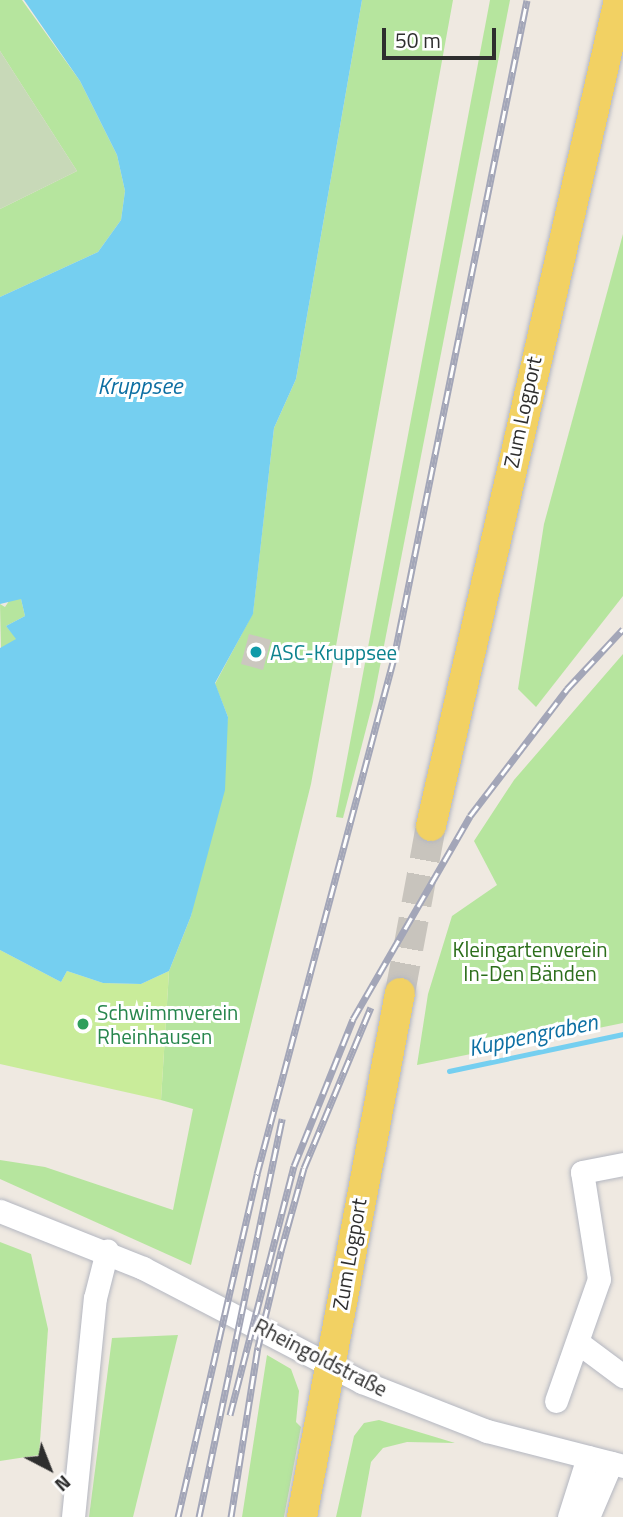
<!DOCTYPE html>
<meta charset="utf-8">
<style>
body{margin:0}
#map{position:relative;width:623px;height:1517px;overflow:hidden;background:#efe9e1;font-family:"Titillium Web",sans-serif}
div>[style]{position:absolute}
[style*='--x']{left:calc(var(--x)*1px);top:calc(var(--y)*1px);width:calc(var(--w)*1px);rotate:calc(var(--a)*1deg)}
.green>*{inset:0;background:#b6e59e}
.cemetery>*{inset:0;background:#c8d9b8}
.pitch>*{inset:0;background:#c9ec9a}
.water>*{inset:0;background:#75cff0}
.stream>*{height:4.5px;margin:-2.25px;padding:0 2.25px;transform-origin:2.25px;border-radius:2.25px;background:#75cff0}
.building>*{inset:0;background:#cbc7bf}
.major-tunnel>*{height:30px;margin-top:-15px;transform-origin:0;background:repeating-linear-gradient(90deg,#c8c4bd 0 30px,transparent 0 45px)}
.roads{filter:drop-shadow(0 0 2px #b4b7c1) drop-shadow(0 0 2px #b4b7c1)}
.minor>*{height:23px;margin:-11.5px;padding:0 11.5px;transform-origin:11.5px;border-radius:11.5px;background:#fff}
.major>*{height:30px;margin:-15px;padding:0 15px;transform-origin:15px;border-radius:15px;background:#f2d163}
.rail>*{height:7px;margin-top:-3.5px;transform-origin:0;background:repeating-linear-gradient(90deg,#fff 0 13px,#a3a6b8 0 26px);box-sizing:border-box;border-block:2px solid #a3a6b8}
.dots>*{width:19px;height:19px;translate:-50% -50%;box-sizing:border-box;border:4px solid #fff;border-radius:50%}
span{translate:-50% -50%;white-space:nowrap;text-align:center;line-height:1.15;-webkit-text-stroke:6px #fff;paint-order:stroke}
.street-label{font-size:21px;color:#2e2e2e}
.culture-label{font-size:21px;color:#0d838f}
.left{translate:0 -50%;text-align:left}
.park-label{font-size:21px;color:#2c6e1b}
.leisure-label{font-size:21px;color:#27864d}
.water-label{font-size:23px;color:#0d6fa3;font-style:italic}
.north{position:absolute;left:14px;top:1433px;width:70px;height:70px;-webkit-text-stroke:5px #fff;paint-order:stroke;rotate:138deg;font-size:19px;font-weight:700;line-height:28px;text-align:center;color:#2e2e2e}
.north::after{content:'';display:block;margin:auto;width:24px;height:32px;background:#2e2e2e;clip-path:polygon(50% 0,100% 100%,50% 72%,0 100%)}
.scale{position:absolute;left:382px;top:28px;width:114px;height:32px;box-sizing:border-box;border:4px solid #2e2e2e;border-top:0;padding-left:9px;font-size:21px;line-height:24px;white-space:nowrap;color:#2e2e2e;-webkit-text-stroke:5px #fff;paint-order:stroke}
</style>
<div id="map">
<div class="green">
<i style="clip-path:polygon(0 0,22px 0,80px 81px,117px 155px,125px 191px,121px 220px,98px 252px,0 297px,0 209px,77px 171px,0 51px)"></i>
<i style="clip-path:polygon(362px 0,453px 0,311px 784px,191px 1265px,0 1179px,0 1160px,45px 1167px,173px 1210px,193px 1109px,161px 1100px,169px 971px,191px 916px,228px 717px,215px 684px,253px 613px,274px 428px,296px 379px)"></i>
<i style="clip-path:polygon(490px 0,510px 0,373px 702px,343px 818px,336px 817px)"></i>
<i style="clip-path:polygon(623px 234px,623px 596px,536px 707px,518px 689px,544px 524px)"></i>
<i style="clip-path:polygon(11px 598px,21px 599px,25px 616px,6px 626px,17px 639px,1px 649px,0 604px,5px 607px)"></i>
<i style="clip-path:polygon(623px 654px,623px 1023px,417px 1065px,428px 994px,452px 916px,497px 885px,474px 841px,514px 780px)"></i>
<i style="clip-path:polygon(0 1242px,31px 1254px,48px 1329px,39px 1455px,0 1461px)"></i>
<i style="clip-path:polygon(178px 1335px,133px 1517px,89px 1517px,112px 1338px)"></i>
<i style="clip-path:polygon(267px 1355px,291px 1369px,299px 1391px,296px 1422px,301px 1427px,284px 1517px,242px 1517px)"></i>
<i style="clip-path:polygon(379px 1420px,455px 1443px,407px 1442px,383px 1448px,371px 1462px,361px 1517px,336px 1517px,354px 1436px,364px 1423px)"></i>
</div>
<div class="cemetery">
<i style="clip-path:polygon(0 51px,77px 171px,0 209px)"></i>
</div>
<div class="pitch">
<i style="clip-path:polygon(0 950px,61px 982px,67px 971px,103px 983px,141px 984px,169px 971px,161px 1100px,0 1064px)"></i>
</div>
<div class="water">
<i style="clip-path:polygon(24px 0,362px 0,296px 379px,274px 428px,253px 614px,215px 683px,228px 717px,225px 790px,191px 916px,169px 971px,141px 984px,103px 983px,67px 971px,61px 982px,0 950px,0 648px,16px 639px,6px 626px,25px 616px,21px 599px,0 604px,0 297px,98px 252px,121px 220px,125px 191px,117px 155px,80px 81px)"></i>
</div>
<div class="stream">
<i style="--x:449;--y:1071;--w:178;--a:-12"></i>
</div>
<div class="building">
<i style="clip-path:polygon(249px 634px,271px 640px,263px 670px,241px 664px)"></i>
</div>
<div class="major-tunnel">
<i style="--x:400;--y:993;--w:170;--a:-79.5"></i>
</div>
<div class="roads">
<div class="minor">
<i style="--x:0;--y:1211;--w:154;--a:21.7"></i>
<i style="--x:143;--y:1268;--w:247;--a:27.5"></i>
<i style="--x:362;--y:1382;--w:134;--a:21.4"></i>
<i style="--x:487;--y:1431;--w:140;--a:14.4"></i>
<i style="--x:580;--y:1344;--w:54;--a:36.7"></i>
<i style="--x:556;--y:1401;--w:129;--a:-70.6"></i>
<i style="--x:599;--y:1279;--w:108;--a:-99"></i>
<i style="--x:582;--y:1172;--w:42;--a:-11"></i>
<i style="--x:73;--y:1517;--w:220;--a:-84.3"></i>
<i style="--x:95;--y:1298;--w:49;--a:-75.7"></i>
<i style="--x:569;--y:1517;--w:63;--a:-72.4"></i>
<i style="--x:588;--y:1517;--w:59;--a:-66.9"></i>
</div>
<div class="major">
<i style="--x:431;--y:826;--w:847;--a:-77.18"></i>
<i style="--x:302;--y:1517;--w:533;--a:-79.41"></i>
</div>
</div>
<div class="rail">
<i style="--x:230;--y:1415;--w:257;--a:-75.6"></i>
<i style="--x:294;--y:1166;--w:158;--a:-68.1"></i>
<i style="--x:353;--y:1019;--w:234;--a:-60"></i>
<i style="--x:470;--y:816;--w:160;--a:-52.6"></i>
<i style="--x:567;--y:689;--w:82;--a:-47"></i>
<i style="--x:178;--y:1517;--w:352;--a:-77"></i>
<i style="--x:257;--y:1174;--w:534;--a:-75.13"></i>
<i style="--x:394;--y:658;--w:671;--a:-78.57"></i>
<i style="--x:199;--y:1517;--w:407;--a:-78.2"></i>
<i style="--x:231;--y:1517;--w:172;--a:-81"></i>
<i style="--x:258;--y:1347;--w:99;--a:-76.5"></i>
<i style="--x:281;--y:1251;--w:86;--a:-74.5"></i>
<i style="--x:304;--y:1168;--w:174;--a:-67.4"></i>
</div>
<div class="dots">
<i style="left:256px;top:652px;background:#0f9aa8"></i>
<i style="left:83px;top:1024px;background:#2e9e5b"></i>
</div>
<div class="street-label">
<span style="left:522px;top:412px;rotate:-78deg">Zum Logport</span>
<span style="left:349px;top:1254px;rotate:-80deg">Zum Logport</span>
<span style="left:321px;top:1357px;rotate:27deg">Rheingoldstraße</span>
</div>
<div class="culture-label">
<span class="left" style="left:270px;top:652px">ASC-Kruppsee</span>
</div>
<div class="park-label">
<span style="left:530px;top:961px">Kleingartenverein<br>In-Den Bänden</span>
</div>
<div class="leisure-label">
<span class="left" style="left:97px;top:1024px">Schwimmverein<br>Rheinhausen</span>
</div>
<div class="water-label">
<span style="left:140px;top:386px">Kruppsee</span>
<span style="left:533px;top:1035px;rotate:-12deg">Kuppengraben</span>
</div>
<div class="north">N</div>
<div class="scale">50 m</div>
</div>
